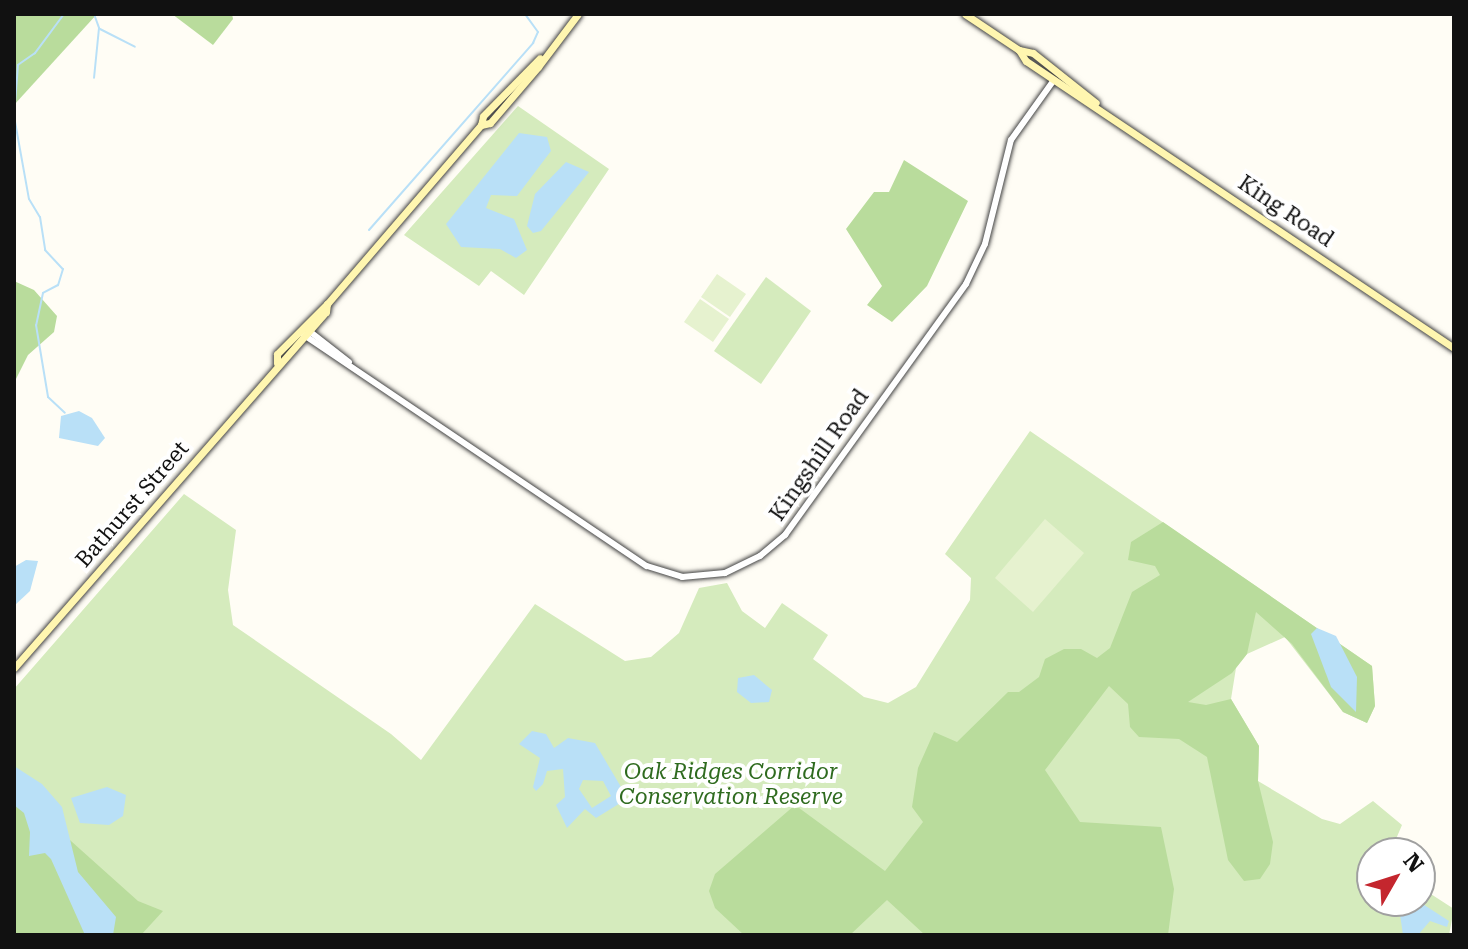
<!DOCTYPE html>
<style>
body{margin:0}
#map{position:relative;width:1468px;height:949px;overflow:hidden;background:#fffdf5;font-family:"Roboto Serif",serif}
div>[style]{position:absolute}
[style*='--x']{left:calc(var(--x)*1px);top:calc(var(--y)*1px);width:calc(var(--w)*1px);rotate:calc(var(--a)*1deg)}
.green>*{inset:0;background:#d5ebbd}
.forest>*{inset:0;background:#b9dc9c}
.pitch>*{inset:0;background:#e6f2cf}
.water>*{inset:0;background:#b9e0f7}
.stream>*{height:2px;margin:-1px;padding:0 1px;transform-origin:1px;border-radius:1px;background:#b9e0f7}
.roads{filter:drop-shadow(0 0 2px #444) drop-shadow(0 0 2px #444)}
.tertiary>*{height:6px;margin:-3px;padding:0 3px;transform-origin:3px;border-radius:3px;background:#fff}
.secondary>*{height:7px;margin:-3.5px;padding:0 3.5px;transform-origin:3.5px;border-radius:3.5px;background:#fff6b0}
span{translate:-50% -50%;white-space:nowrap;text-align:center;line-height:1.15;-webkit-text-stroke:8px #fff;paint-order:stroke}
.street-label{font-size:22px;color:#111}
.park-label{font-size:22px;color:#2f6b1f;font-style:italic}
.frame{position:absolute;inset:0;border:16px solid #111;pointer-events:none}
.north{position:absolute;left:1356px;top:837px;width:80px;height:80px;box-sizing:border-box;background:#fff;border:2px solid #a0a0a0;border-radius:50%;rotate:51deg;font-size:22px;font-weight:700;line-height:32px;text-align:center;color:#111}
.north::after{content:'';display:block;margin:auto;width:28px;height:36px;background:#c4262e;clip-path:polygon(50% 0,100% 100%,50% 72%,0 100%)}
</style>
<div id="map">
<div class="green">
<i style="clip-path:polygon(518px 106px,609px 169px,524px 295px,491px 271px,479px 286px,404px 235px)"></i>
<i style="clip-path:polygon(766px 277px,811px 311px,761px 384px,714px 351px)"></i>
<i style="clip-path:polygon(1030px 431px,1372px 666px,1375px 706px,1367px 723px,1343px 712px,1285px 637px,1247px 654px,1236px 668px,1231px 699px,1259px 746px,1258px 781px,1322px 819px,1340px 824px,1373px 801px,1402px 825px,1390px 853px,1372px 853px,1372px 901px,1420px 901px,1420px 887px,1454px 909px,1449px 935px,14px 935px,14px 689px,184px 494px,236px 530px,228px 590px,233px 625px,391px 734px,421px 760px,535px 604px,625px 661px,651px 657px,679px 633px,699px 588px,727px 583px,742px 611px,765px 628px,782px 603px,828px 635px,813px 659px,864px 697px,888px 703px,916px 687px,970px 600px,971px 578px,945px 554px)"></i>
</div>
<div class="forest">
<i style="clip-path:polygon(14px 14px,97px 14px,14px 105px)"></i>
<i style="clip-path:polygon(172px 14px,232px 14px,233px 19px,213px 45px)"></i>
<i style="clip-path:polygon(904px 160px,968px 201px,927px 286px,892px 322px,867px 305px,882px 286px,846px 229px,874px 192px,889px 192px)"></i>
<i style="clip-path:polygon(14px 281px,34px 290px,57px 316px,54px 332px,28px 355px,14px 383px)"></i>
<i style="clip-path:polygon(1163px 522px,1372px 666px,1375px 706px,1367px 723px,1343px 712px,1292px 644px,1256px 612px,1247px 654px,1232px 673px,1188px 702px,1206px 705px,1231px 699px,1259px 746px,1258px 781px,1273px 842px,1270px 864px,1260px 879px,1244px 881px,1228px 860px,1207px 757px,1179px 739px,1139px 737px,1130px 727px,1128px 704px,1109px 686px,1045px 770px,1080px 822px,1161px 827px,1174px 889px,1168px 935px,925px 935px,887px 900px,850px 935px,744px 935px,715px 908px,709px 891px,715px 874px,795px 805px,885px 871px,923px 822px,912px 807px,918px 768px,934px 732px,957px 742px,1008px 692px,1019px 692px,1039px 677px,1045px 659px,1064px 649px,1081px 649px,1097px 658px,1110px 648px,1132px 592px,1160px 575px,1155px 566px,1128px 560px,1131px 542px)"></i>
<i style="clip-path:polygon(14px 790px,138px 901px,163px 911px,141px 935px,14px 935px)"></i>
</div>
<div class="pitch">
<i style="clip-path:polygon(717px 274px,746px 294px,730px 317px,701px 297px)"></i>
<i style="clip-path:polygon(700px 299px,729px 319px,713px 342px,684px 322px)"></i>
<i style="clip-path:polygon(1045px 519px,1084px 553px,1033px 612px,995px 578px)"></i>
</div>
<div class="water">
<i style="clip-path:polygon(519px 133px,547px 137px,551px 151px,517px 196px,491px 195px,486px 208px,514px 219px,527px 250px,516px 258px,500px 249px,461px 247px,446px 224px)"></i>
<i style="clip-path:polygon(566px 162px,589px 172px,541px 231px,533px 233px,527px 226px,535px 194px)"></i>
<i style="clip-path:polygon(79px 411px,92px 418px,105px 438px,98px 446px,59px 438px,61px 416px)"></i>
<i style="clip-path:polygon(26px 560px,38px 561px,30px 591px,14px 606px,14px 567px)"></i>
<i style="clip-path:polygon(1317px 628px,1336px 636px,1357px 677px,1356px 712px,1331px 687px,1311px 634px)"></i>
<i style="clip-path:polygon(754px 675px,772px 690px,769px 702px,751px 703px,737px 692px,738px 678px)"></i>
<i style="clip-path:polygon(evenodd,532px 731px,546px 734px,554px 748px,568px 738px,595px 743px,621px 787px,622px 802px,596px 818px,585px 809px,567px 828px,556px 805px,565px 797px,563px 769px,547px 771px,543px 784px,536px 791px,533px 787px,540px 758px,519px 744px,532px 731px,583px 780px,603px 781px,611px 796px,592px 808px,579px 789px,583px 780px)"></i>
<i style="clip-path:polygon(14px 766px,42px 784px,62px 807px,78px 872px,116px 917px,113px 935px,85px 935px,51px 859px,45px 853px,29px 856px,30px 832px,24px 813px,14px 805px)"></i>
<i style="clip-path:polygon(107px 787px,126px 795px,123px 816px,109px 825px,80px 823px,71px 798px)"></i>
<i style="clip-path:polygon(1398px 901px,1418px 901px,1449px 921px,1447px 927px,1430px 921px,1418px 935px,1403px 935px)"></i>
</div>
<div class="stream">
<i style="--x:64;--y:14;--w:49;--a:126.6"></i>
<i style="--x:35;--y:53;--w:21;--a:145"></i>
<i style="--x:18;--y:65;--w:51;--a:94.5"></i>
<i style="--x:14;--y:116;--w:84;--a:79.8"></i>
<i style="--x:29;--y:199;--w:21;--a:59"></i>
<i style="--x:40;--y:217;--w:33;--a:81"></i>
<i style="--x:45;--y:250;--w:26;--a:47"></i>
<i style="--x:63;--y:269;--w:17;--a:107"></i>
<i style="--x:58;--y:285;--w:17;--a:152"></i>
<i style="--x:43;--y:293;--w:33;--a:102"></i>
<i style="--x:36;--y:325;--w:73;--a:80.5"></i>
<i style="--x:48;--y:397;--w:23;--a:43"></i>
<i style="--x:94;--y:14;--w:15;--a:70"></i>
<i style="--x:99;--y:28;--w:50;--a:95.7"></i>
<i style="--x:100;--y:29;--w:39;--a:27"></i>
<i style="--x:369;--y:230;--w:249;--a:-48.7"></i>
<i style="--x:533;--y:43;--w:12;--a:-66"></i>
<i style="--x:538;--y:32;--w:22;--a:-126"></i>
</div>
<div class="roads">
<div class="tertiary">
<i style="--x:308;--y:330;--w:52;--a:38"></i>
<i style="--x:301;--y:333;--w:417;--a:34"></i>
<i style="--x:647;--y:566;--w:37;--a:17"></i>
<i style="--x:682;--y:577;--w:43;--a:-5.3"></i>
<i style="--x:725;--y:573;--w:39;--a:-26"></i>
<i style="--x:760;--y:556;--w:33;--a:-40"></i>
<i style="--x:785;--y:535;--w:309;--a:-54.2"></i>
<i style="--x:966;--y:284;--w:44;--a:-64.6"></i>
<i style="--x:985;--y:244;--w:107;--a:-76"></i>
<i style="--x:1011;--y:140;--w:74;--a:-54.4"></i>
</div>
<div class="secondary">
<i style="--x:965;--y:14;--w:65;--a:33.7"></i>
<i style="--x:1019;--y:50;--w:14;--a:12"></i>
<i style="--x:1033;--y:53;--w:80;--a:38.4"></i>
<i style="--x:1019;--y:50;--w:13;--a:58"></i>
<i style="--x:1026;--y:61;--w:515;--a:33.84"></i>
<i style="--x:481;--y:125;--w:9;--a:-13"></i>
<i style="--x:490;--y:123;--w:74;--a:-49.4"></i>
<i style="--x:538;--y:67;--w:66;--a:-53"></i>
<i style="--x:277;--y:363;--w:9;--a:-90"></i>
<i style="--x:277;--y:354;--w:71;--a:-45"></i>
<i style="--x:327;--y:304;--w:236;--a:-49.3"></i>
<i style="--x:481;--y:125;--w:9;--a:-77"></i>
<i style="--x:483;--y:116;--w:81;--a:-45.5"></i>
<i style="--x:14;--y:668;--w:473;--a:-48.8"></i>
<i style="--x:326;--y:312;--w:8;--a:-83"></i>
</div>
</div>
<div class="street-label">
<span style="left:1286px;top:211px;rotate:34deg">King Road</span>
<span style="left:819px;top:455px;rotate:-55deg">Kingshill Road</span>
<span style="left:132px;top:504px;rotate:-49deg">Bathurst Street</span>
</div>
<div class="park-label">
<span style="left:731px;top:784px">Oak Ridges Corridor<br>Conservation Reserve</span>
</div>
<div class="frame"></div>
<div class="north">N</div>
</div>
